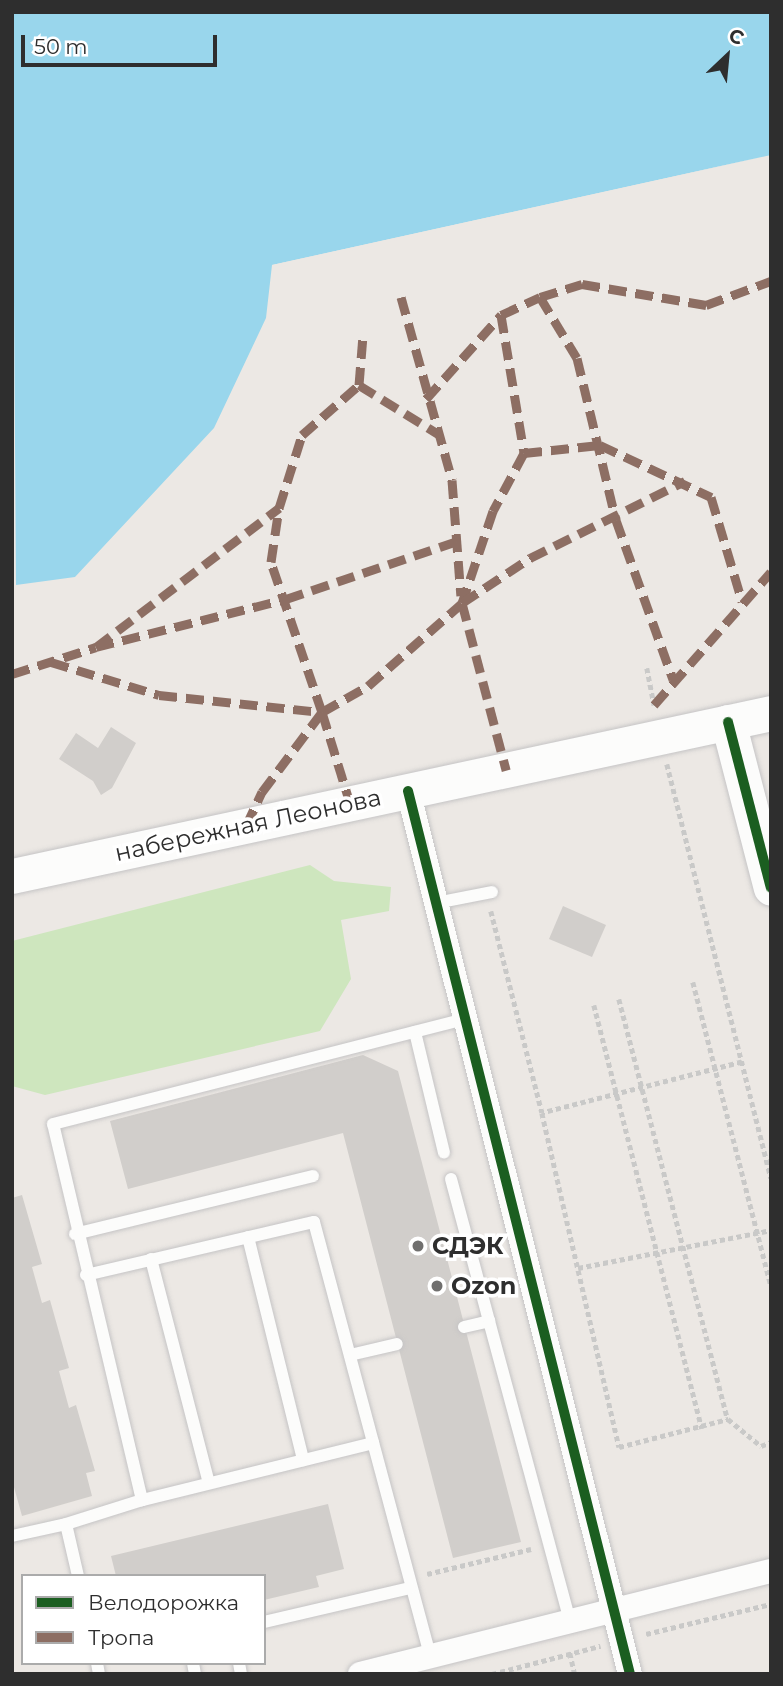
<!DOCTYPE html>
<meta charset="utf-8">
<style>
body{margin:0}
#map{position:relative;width:783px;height:1686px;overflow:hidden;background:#ece8e4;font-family:Montserrat,sans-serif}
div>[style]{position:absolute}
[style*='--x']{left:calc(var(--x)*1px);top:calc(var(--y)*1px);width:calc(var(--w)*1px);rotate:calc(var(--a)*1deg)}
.green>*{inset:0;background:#cee6be}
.water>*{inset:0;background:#99d6ec}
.pier>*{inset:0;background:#ece8e4}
.building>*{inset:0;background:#d1cecb}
.path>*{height:4.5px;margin-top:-2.25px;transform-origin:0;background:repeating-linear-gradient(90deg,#c9c9c8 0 5px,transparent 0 8.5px)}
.roads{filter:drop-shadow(0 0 2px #c5c4c5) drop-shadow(0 0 2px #c5c4c5)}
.lane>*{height:12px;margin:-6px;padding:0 6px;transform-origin:6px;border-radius:6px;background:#fcfcfb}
.street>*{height:24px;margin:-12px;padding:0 12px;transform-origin:12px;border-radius:12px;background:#fcfcfb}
.secondary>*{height:35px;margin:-17.5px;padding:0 17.5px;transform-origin:17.5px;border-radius:17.5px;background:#fcfcfb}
.quiet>*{height:9px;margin-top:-4.5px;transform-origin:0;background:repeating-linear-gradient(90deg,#8d6e63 0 18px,transparent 0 27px)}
.cycleway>*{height:10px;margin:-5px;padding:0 5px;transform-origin:5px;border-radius:5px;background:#1b5e20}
.dots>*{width:19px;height:19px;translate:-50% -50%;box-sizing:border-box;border:4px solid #fff;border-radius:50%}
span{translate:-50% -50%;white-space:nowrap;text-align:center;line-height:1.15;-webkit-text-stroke:7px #fff;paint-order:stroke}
.street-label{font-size:24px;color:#2e2e2e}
.poi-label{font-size:24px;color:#2e2e2e;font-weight:700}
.left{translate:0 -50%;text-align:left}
.frame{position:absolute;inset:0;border:14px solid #2e2e2e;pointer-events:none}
.legend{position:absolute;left:21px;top:1574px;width:245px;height:91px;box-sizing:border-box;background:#fff;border:2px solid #ababab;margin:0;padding:9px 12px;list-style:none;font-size:21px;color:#2e2e2e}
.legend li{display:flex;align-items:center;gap:14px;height:35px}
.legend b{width:35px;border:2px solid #ababab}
.north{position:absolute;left:692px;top:21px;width:70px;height:70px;-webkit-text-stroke:5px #fff;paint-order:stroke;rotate:26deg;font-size:19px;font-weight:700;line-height:28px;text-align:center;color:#2e2e2e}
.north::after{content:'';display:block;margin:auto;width:24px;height:32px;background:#2e2e2e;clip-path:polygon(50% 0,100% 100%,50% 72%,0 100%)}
.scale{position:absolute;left:21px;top:35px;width:196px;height:32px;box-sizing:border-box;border:4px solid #2e2e2e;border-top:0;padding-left:9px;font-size:21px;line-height:24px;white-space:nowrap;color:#2e2e2e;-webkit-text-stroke:5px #fff;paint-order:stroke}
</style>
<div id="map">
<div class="green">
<i style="clip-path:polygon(310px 865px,334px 881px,391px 887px,389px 911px,341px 920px,351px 979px,320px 1031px,45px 1095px,12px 1086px,12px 941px)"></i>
</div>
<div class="water">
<i style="clip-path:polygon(12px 12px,771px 12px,771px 155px,272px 265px,266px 318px,214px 428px,75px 577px,16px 585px)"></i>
</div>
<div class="pier">
<i style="clip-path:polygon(771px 155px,275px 268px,273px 275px,272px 265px)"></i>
</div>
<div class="building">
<i style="clip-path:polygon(111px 727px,136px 743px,112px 788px,101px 795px,93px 781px,59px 759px,76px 733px,98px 748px)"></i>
<i style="clip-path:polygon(563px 906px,606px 925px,592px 957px,549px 939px)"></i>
<i style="clip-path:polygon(363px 1055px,398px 1071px,521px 1542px,453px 1558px,343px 1133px,128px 1189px,110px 1121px)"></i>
<i style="clip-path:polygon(22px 1195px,42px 1264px,32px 1267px,42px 1303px,50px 1300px,69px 1368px,59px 1371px,69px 1408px,76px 1405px,95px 1471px,86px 1473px,92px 1496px,22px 1516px,12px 1480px,12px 1198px)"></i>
<i style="clip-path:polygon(328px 1504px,344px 1569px,316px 1576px,319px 1587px,264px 1600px,264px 1576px,116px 1576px,111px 1556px)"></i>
</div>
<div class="path">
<i style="--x:647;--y:668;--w:38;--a:79"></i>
<i style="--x:667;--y:764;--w:427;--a:75.9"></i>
<i style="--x:491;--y:911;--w:208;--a:75.8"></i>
<i style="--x:693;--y:982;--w:314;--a:75.6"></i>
<i style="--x:619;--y:999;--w:434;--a:75.5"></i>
<i style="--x:594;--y:1005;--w:437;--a:75.7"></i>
<i style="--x:742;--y:1062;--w:206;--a:165.7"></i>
<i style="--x:542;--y:1113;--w:343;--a:77"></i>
<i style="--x:619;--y:1447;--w:113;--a:-14.4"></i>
<i style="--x:728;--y:1419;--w:43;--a:39.3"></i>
<i style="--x:761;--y:1446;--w:11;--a:-22"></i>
<i style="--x:578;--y:1268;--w:197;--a:-11.1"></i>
<i style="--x:427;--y:1574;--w:107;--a:-13.5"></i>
<i style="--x:646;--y:1634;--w:129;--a:-13.5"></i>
<i style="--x:570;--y:1653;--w:22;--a:77"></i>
<i style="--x:492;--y:1674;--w:112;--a:-14.5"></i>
</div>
<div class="roads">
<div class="lane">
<i style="--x:436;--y:903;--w:57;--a:-11.1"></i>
<i style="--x:415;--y:1032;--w:124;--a:76.5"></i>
<i style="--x:451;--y:1179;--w:147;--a:75"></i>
<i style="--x:75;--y:1234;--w:245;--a:-13.7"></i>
<i style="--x:248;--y:1237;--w:230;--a:76.1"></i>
<i style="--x:151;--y:1259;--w:231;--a:75.5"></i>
<i style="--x:86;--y:1275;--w:234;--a:-13.1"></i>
<i style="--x:314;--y:1222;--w:449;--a:75"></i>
<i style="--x:464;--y:1327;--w:26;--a:-13"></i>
<i style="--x:489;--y:1321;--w:312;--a:74.9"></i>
<i style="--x:350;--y:1355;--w:48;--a:-13.2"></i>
<i style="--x:373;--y:1443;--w:238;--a:166.1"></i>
<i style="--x:142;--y:1500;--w:386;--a:-103.3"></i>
<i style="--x:53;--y:1124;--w:425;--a:-14.3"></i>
<i style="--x:12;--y:1536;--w:55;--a:-12.5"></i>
<i style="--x:78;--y:1576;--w:53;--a:-103"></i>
<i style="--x:66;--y:1524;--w:80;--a:-17.5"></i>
<i style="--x:264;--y:1622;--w:150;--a:-13.1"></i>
<i style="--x:97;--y:1663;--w:11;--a:80"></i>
<i style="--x:193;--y:1663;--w:11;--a:80"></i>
<i style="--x:239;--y:1663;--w:11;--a:80"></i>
</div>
<div class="street">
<i style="--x:408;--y:791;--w:910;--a:75.89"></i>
<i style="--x:360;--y:1674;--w:424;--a:-14.1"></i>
</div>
<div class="secondary">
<i style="--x:728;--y:722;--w:171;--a:75.5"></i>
<i style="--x:12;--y:876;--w:776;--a:-12.12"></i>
</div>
</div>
<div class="quiet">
<i style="--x:401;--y:297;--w:190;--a:74.4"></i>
<i style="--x:452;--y:480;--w:116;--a:85.6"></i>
<i style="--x:540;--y:297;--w:71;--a:58.8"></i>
<i style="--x:577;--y:358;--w:167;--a:76.5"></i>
<i style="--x:616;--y:520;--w:169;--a:70.3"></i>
<i style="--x:501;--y:315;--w:140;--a:80.5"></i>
<i style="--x:524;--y:453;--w:66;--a:118.1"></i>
<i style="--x:493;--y:511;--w:97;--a:108.6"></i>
<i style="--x:462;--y:603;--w:173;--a:75.2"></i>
<i style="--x:359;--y:385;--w:50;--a:-85.4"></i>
<i style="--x:426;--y:399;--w:113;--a:-48.2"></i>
<i style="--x:501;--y:315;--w:43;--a:-24.8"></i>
<i style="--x:540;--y:297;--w:44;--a:-17.2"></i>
<i style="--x:582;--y:284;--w:126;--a:9.6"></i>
<i style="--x:706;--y:305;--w:69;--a:-20.3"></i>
<i style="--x:524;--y:453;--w:76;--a:-6"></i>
<i style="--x:600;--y:445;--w:123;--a:25.1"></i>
<i style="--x:711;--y:497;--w:109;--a:73.4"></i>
<i style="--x:96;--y:647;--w:196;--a:-14.2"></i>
<i style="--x:286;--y:599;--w:181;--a:-18.7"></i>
<i style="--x:51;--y:662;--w:113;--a:17"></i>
<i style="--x:159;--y:695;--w:164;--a:6"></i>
<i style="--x:322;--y:712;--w:53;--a:-29.5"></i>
<i style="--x:368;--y:686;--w:125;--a:-41.4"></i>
<i style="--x:462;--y:603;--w:82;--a:-33.5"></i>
<i style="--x:530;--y:558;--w:173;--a:-26.4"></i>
<i style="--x:12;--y:674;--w:88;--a:-17.8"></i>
<i style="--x:96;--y:647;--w:230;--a:-37.2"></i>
<i style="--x:654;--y:705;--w:177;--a:-48.7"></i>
<i style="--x:322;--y:712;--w:95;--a:72.9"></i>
<i style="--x:246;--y:826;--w:38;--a:-65"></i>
<i style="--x:262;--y:792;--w:100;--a:-53.1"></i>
<i style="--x:322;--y:712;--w:158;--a:-108.8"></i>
<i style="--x:271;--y:562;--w:55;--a:-81.6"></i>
<i style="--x:279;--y:508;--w:77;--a:-72.5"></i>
<i style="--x:302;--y:435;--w:76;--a:-41.3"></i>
<i style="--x:359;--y:385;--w:95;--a:31.7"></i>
</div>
<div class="cycleway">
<i style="--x:728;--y:722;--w:171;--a:75.5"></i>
<i style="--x:408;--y:791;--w:910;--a:75.89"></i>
</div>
<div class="dots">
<i style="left:418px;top:1246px;background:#706f6e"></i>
<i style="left:437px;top:1286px;background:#706f6e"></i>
</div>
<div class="street-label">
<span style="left:248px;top:825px;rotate:-12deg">набережная Леонова</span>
</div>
<div class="poi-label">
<span class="left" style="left:432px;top:1246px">СДЭК</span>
<span class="left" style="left:451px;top:1286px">Ozon</span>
</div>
<div class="frame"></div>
<ul class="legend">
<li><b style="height:9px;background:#1b5e20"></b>Велодорожка</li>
<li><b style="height:9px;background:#8d6e63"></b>Тропа</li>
</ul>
<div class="north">С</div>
<div class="scale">50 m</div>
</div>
